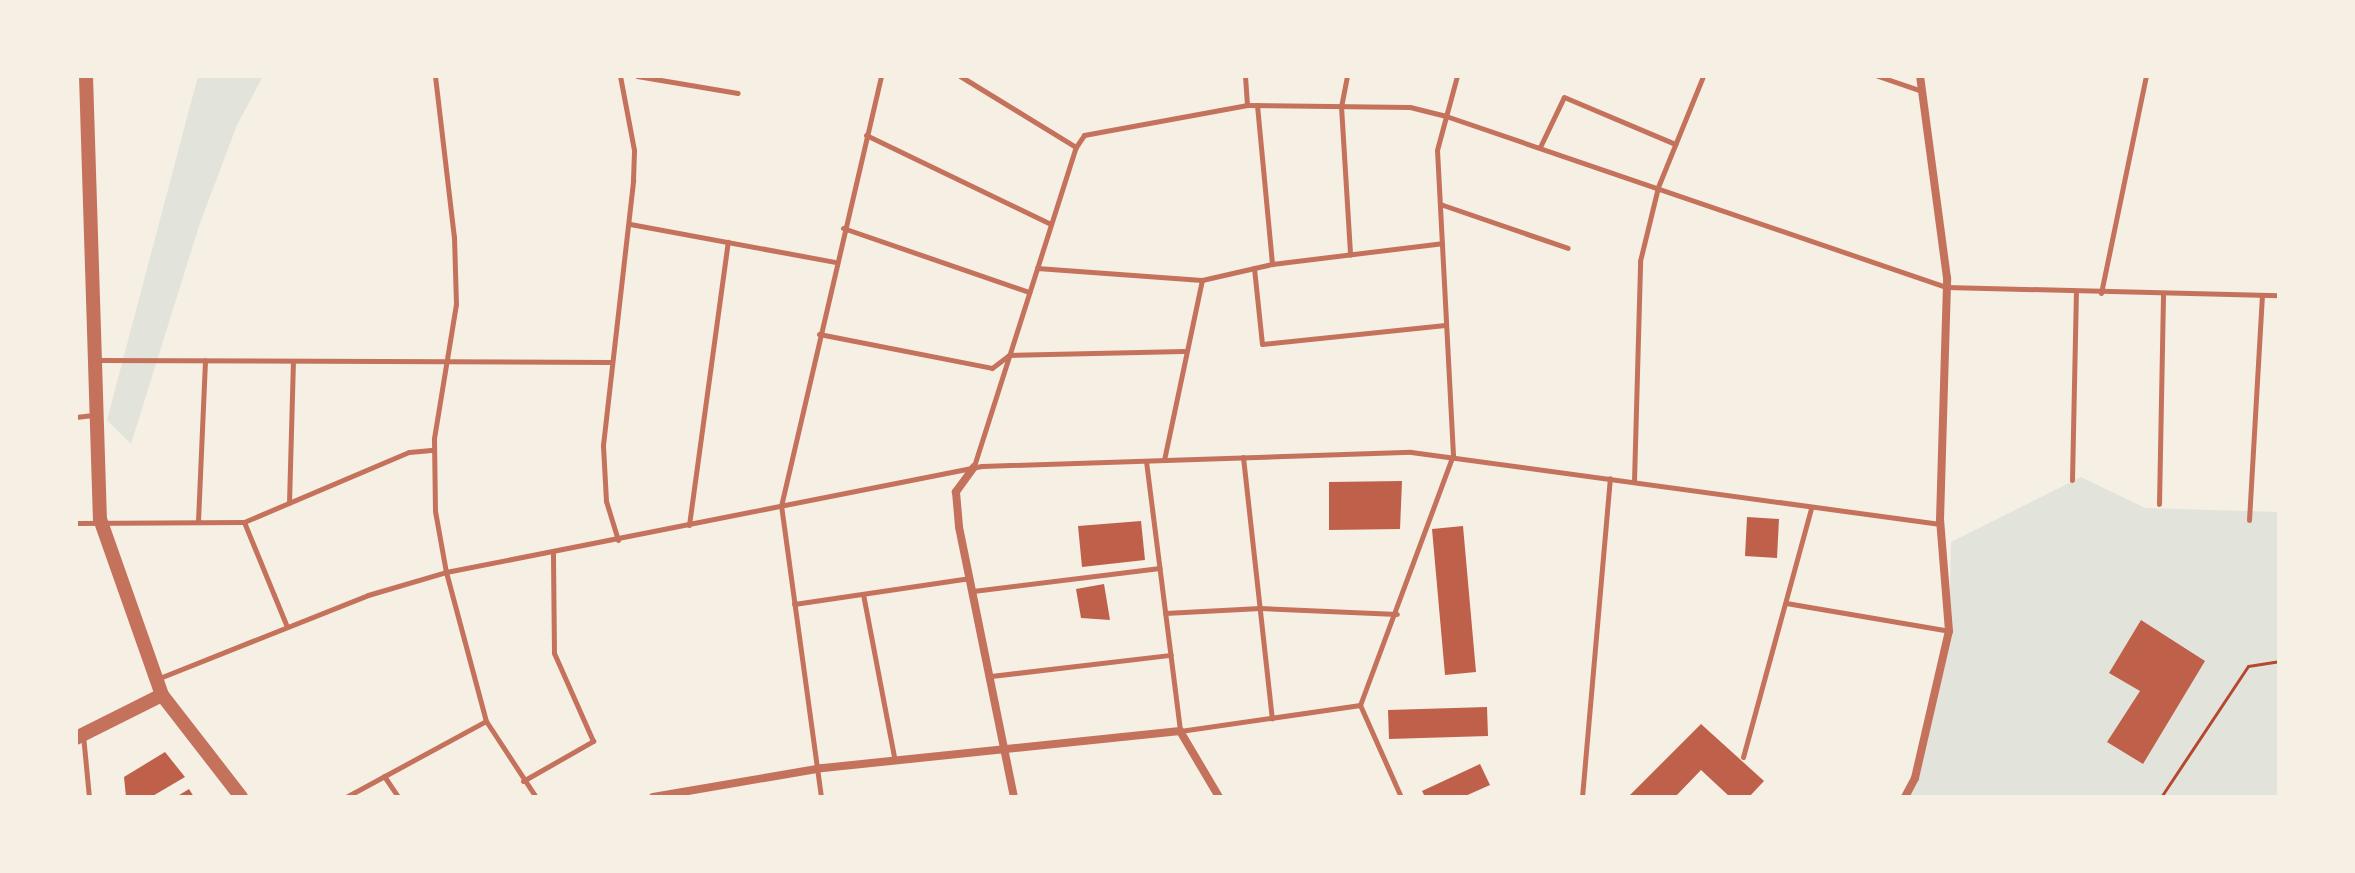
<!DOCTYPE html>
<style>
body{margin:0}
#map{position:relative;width:2355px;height:873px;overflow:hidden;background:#f6efe4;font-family:"Varela Round",sans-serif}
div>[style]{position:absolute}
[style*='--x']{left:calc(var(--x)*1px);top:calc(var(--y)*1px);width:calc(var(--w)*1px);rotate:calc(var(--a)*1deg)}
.green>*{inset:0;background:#e2e4dc}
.building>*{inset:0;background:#bf614a}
.path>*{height:3px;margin:-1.5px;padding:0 1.5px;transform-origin:1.5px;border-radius:1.5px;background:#b5482f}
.service>*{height:5px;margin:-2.5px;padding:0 2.5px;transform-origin:2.5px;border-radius:2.5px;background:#c5725c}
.minor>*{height:8px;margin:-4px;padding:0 4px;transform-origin:4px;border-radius:4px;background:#c5725c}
.tertiary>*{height:14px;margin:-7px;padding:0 7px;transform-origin:7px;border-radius:7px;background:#c5725c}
span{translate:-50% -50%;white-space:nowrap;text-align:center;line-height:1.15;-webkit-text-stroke:8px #f6efe4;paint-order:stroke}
.frame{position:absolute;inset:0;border:78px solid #f6efe4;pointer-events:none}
</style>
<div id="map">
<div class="green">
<i style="clip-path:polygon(198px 76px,263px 76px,237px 125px,199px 226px,131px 444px,107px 420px)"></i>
<i style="clip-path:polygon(2081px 477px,2145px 508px,2279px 512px,2279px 797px,1905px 797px,1915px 778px,1949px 631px,1951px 542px)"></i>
</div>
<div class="building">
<i style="clip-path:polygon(1402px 481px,1400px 529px,1329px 530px,1329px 482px)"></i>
<i style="clip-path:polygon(1747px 517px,1779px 519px,1777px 558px,1745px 556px)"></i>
<i style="clip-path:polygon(1141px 521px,1145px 560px,1082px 567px,1078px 526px)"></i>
<i style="clip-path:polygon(1463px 526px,1476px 672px,1445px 675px,1432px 529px)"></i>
<i style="clip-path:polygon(1104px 584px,1110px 620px,1081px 618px,1076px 589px)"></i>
<i style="clip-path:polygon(2141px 620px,2205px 661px,2143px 764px,2107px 742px,2140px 691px,2109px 673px)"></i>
<i style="clip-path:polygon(1487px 707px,1488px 736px,1389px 739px,1388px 710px)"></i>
<i style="clip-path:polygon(1701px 724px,1764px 781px,1749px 797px,1730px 797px,1701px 770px,1675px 797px,1628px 797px)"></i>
<i style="clip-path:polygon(165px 752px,185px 777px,151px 797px,126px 797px,124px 777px)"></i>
<i style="clip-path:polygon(1480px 764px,1490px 785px,1463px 797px,1425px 797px,1422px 791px)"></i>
<i style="clip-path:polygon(189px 789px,194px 797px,176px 797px)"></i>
</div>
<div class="path">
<i style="--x:2279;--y:697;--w:9;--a:90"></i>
<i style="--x:2161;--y:797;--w:157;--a:-56.4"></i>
<i style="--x:2248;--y:666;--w:31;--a:-9"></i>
</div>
<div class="service">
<i style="--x:435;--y:76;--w:162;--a:83.3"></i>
<i style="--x:454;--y:237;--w:67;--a:88.3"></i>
<i style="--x:456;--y:304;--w:137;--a:99.3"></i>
<i style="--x:434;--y:439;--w:72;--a:89.2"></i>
<i style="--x:435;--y:511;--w:62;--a:79.8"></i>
<i style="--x:446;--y:572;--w:154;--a:75"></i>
<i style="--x:486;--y:721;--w:91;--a:56.7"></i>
<i style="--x:637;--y:76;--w:102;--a:9.6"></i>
<i style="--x:960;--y:76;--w:136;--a:31.5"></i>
<i style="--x:1245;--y:76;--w:29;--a:86"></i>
<i style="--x:1347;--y:76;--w:31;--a:101"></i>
<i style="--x:1341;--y:106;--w:149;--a:86.5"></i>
<i style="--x:1878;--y:76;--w:46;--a:18.8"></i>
<i style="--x:1257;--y:105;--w:160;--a:84.6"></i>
<i style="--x:866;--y:135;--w:205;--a:25.7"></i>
<i style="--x:1540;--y:147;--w:55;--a:-64.4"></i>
<i style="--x:1564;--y:97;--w:121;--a:22.9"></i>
<i style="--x:1440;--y:204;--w:135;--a:19"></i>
<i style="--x:630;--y:224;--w:208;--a:10.5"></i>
<i style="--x:843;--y:228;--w:197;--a:19"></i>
<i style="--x:1037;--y:268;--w:165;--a:4.2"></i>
<i style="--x:1202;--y:280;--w:72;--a:-12.9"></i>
<i style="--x:1272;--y:264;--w:171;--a:-7"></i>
<i style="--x:1254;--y:268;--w:76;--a:84"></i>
<i style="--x:1262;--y:344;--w:184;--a:-5.9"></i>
<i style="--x:2101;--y:293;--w:222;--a:-78.3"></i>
<i style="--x:819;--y:334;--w:176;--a:11.1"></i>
<i style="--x:992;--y:368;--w:21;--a:-37"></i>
<i style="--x:1009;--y:355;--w:175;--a:-1.3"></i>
<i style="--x:97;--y:360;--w:514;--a:0.22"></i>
<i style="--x:76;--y:417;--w:17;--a:-7"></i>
<i style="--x:1243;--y:457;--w:263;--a:83.7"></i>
<i style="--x:1164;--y:460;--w:184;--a:-78.1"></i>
<i style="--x:1146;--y:461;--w:272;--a:82.8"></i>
<i style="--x:1180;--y:731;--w:182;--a:-8.2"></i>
<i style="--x:974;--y:466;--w:335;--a:-72.3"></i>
<i style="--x:1076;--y:147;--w:14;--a:-56"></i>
<i style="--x:1084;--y:135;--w:166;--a:-10.4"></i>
<i style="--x:1247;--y:105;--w:163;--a:0.7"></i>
<i style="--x:1410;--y:107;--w:34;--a:14"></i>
<i style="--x:1443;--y:115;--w:532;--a:18.88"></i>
<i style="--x:1946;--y:287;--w:333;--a:1.4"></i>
<i style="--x:2072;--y:480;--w:188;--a:-88.8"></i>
<i style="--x:1634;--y:481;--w:220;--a:-88.4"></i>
<i style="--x:1640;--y:261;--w:76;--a:-76.3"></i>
<i style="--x:1658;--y:187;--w:120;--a:-67.9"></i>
<i style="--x:289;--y:503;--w:142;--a:-88.4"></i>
<i style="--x:2159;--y:504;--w:210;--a:-88.9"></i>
<i style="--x:2249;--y:520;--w:225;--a:-86.7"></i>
<i style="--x:198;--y:521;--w:161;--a:-87.5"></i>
<i style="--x:244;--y:522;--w:113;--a:67.7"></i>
<i style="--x:76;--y:523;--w:168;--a:-0.3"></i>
<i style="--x:244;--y:522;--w:179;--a:-23"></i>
<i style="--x:409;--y:452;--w:25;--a:-5"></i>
<i style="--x:689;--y:525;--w:286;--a:-82.2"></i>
<i style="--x:618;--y:540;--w:41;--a:-107.1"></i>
<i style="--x:606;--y:501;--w:56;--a:-93.1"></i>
<i style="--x:603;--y:445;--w:267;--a:-83.5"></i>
<i style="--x:633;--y:180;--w:30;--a:-88"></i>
<i style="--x:634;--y:150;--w:75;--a:-100.7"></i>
<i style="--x:973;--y:591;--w:188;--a:-7"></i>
<i style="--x:863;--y:594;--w:170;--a:79.2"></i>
<i style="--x:1786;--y:603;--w:165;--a:9.7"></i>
<i style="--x:794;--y:604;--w:178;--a:-8.4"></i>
<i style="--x:1165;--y:613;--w:95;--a:-3"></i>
<i style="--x:1260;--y:608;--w:137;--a:2.5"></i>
<i style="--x:991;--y:676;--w:181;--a:-6.7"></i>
<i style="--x:157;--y:679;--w:227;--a:-21.7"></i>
<i style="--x:368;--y:595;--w:81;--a:-16.4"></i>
<i style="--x:446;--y:572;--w:546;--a:-11.19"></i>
<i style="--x:982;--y:466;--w:429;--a:-1.9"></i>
<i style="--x:1411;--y:452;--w:534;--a:7.75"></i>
<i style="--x:83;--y:735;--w:62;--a:84.5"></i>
<i style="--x:1743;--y:757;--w:257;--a:-74.7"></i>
<i style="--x:384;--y:776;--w:25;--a:56"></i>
<i style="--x:523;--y:781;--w:81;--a:-29.7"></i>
<i style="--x:593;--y:741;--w:96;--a:-113.9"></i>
<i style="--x:554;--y:653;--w:101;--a:-90.6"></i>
<i style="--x:346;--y:797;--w:159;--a:-28.5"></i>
<i style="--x:821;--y:797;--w:294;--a:-97.8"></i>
<i style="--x:781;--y:506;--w:441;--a:-76.9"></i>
<i style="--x:1401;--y:797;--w:101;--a:-114"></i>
<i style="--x:1360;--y:705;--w:267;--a:-69.6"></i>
<i style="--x:1453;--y:455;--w:305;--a:-93"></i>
<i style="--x:1437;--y:150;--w:77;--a:-74.9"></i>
<i style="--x:1582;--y:797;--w:320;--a:-85"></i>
</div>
<div class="minor">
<i style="--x:974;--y:467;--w:31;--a:126"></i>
<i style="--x:956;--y:492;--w:35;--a:85"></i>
<i style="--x:959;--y:527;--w:276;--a:78.5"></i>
<i style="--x:653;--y:797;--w:172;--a:-9.7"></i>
<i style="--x:823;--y:768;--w:359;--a:-5.9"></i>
<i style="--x:1180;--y:731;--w:77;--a:59.4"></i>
<i style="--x:1905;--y:797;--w:21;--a:-62"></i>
<i style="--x:1915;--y:778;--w:151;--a:-77"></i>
<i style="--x:1949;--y:631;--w:111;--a:-94.6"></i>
<i style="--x:1940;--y:520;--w:242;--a:-88.3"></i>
<i style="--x:1947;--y:278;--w:204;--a:-97.6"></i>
</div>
<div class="tertiary">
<i style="--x:86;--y:76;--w:443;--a:88.2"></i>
<i style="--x:100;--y:519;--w:187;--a:70.6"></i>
<i style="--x:162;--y:695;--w:129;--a:52.2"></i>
<i style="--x:76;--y:738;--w:96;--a:-26.6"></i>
</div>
<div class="frame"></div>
</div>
